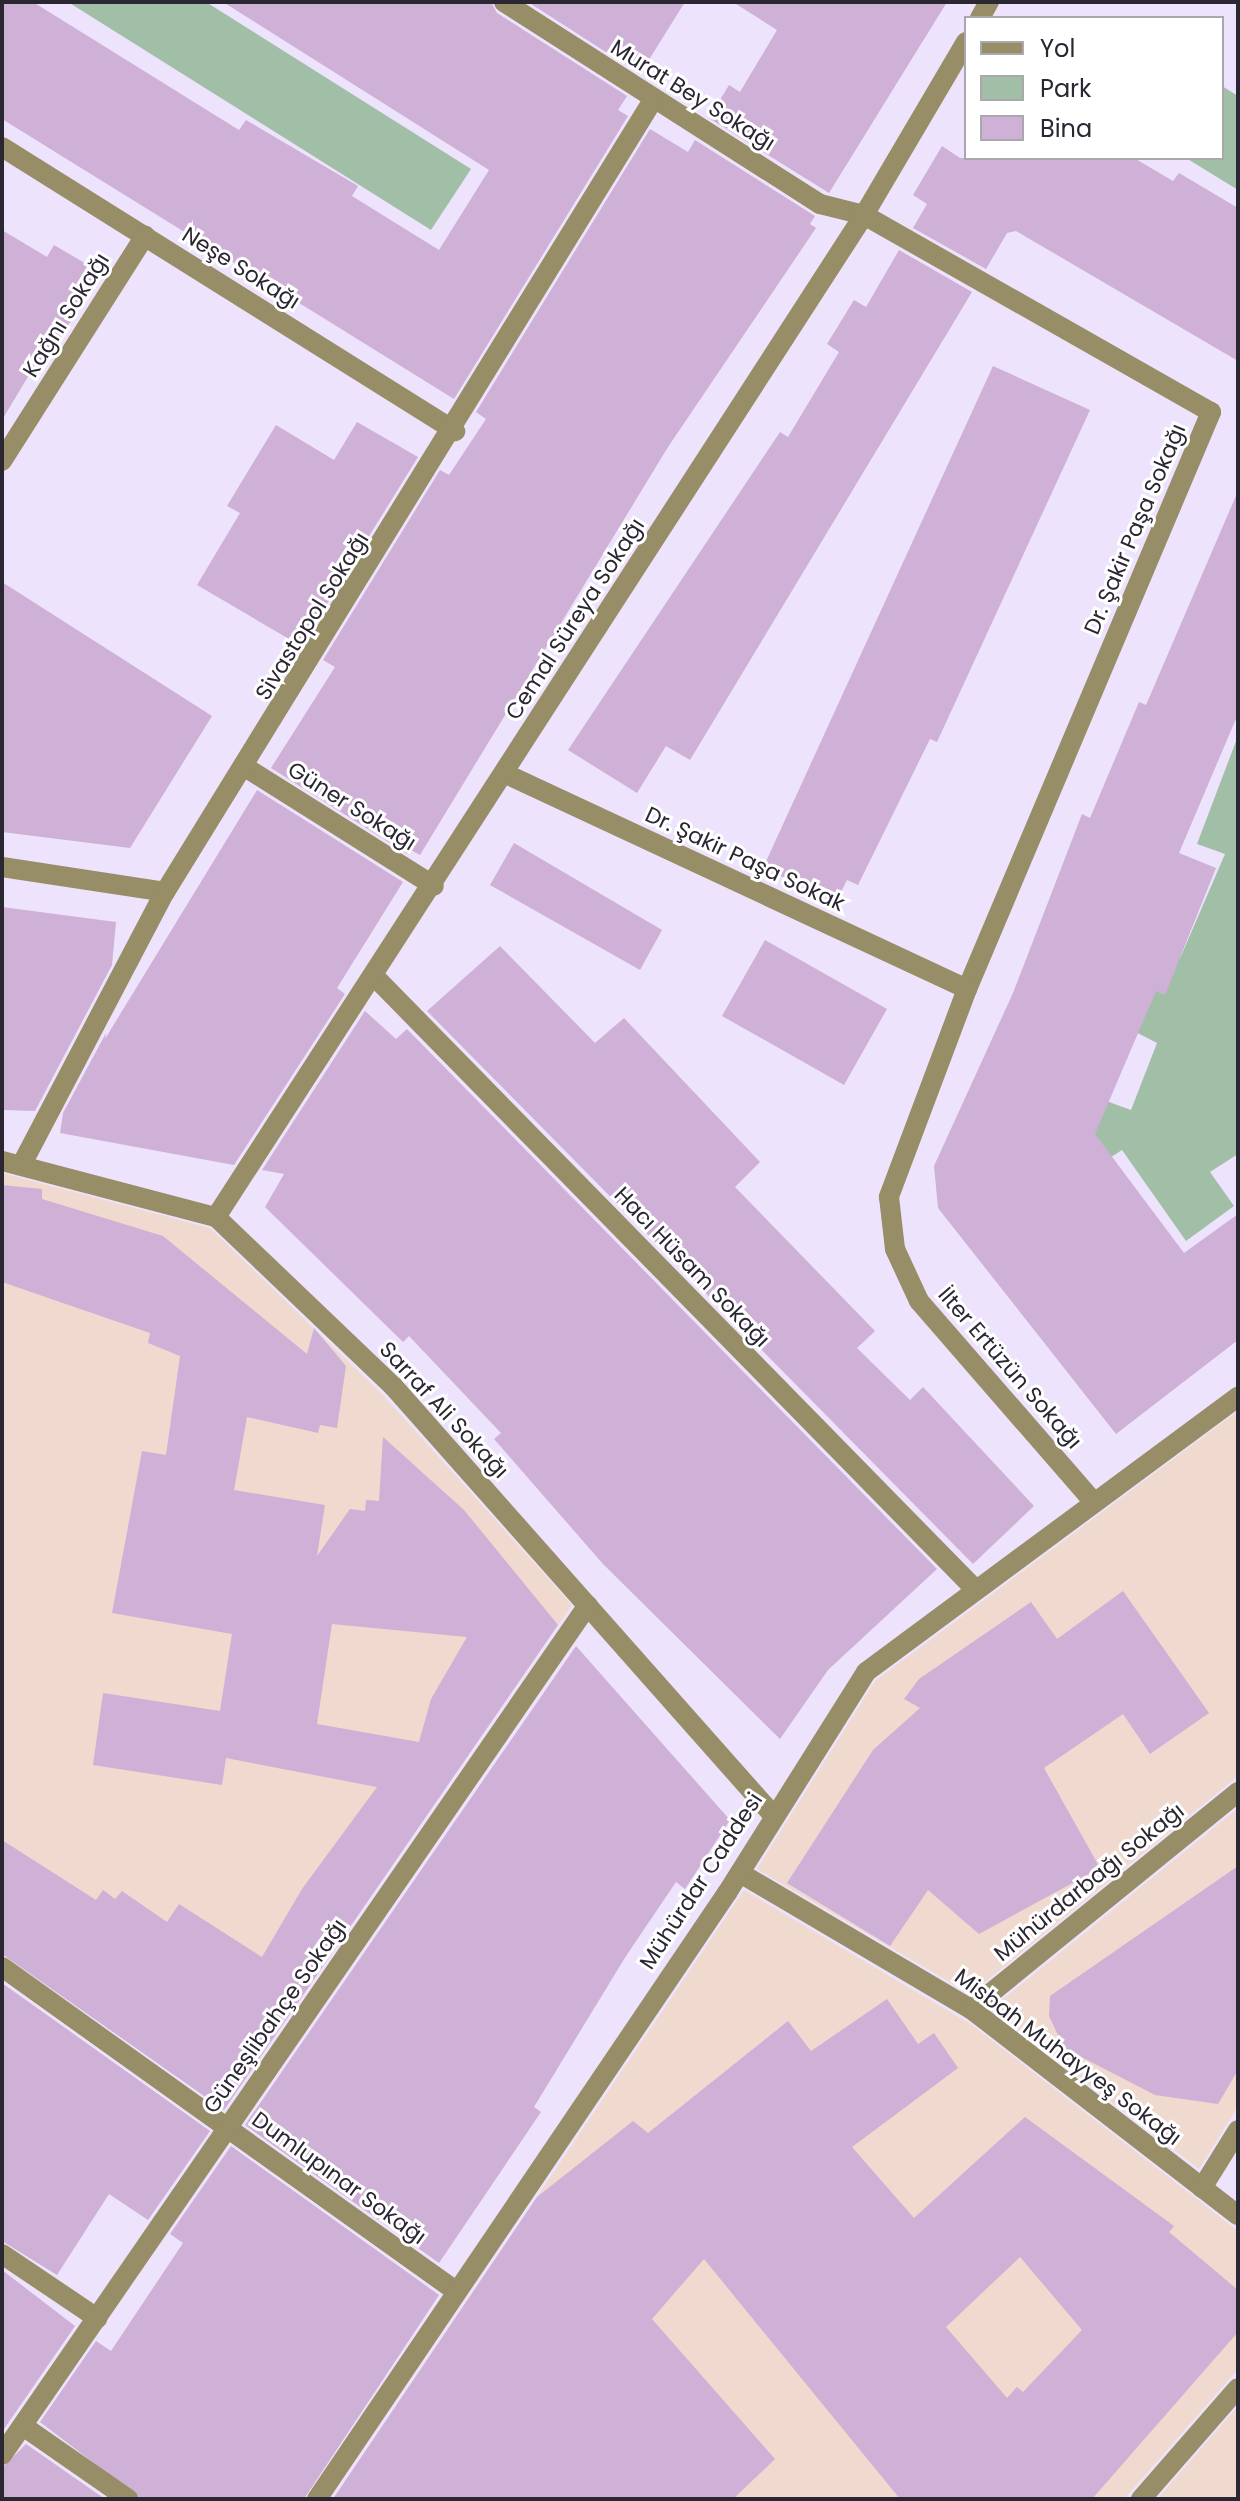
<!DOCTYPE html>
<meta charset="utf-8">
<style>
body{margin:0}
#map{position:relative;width:1240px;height:2501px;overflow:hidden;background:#ede3fd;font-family:Poppins,sans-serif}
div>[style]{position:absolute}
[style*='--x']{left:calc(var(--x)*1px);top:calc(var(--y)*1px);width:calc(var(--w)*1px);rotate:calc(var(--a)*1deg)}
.commercial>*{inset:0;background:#f0d9ce}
.green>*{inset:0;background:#a1bfa7}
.building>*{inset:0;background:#cfb0d6}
.minor>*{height:20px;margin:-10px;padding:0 10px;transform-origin:10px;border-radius:10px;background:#978d66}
span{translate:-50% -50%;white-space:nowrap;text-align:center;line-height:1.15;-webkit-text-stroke:6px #fff;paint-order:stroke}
.street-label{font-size:22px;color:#2a2632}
.frame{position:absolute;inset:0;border:4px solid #2a2632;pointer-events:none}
.legend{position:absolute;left:964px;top:16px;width:260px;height:144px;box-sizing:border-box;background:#fff;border:2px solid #aaa8ad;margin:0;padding:10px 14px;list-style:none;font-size:24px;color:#2a2632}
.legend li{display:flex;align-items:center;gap:16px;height:40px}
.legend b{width:40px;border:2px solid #aaa8ad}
</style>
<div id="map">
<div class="commercial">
<i style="clip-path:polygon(2px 1173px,210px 1228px,382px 1394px,572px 1605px,224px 2109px,2px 1951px)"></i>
<i style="clip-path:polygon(1238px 1411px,1238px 1776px,970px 1994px,757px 1869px,875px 1681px)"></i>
<i style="clip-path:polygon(1238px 1808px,1238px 2106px,1199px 2169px,991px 2009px)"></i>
<i style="clip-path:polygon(744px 1890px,972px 2025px,1238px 2231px,1238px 2369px,1124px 2499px,333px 2499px)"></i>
<i style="clip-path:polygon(1238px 2406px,1238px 2499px,1157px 2499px)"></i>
</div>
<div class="green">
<i style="clip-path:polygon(68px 2px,206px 2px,471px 169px,431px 230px)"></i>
<i style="clip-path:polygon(1222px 86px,1238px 96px,1238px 190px,1186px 158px,1222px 158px)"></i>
<i style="clip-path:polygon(1238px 736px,1238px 1154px,1210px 1172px,1234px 1206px,1186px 1241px,1122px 1150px,1076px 1180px,1098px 1098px,1131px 1110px,1157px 1043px,1126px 1027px,1181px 956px,1225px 854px,1197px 844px)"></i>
</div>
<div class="building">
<i style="clip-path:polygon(2px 2px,33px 2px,239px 130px,246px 120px,358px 186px,352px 196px,439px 250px,489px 170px,223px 2px,491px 2px,497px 13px,627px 96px,618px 110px,628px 116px,454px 399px,2px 119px)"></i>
<i style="clip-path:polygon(528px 2px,685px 2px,640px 74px)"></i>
<i style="clip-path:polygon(733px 2px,947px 2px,829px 193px,709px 118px,729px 85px,740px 92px,777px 30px)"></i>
<i style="clip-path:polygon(650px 129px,688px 152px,695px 140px,815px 216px,810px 224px,816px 228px,668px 447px,420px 855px,396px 842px,409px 855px,271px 768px,335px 667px,323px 660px,440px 470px,449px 475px,486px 419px,476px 412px)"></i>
<i style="clip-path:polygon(942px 146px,960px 158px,1134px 158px,1173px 181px,1179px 173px,1238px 208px,1238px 361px,1016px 231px,1007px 233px,986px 269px,913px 228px,927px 204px,913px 195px)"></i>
<i style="clip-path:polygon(2px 230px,47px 257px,54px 245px,100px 272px,42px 369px,35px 365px,2px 420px)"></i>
<i style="clip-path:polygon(899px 250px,972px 292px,690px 760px,666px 746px,637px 793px,568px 750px,780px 432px,788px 437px,839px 352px,827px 344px,854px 300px,866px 307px)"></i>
<i style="clip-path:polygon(993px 366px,1090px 410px,937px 742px,930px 739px,858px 885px,847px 880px,836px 902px,763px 868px)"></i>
<i style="clip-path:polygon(357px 422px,418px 457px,301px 646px,197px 585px,240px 513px,227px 506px,276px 425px,334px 460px)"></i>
<i style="clip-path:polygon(1238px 491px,1238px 714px,1179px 853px,1216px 868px,1165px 995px,1156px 991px,1095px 1134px,1184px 1253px,1238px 1214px,1238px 1340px,1116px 1434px,938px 1208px,934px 1166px,1013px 993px,1082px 814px,1090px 818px,1139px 702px,1146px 705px)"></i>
<i style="clip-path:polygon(2px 582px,212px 716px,130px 848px,2px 832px)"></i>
<i style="clip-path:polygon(257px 790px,403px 882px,337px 988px,345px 994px,234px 1165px,60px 1133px,63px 1113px,106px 1033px,105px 1039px)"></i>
<i style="clip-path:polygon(514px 843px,662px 930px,640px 970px,490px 885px)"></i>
<i style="clip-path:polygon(2px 907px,116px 922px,112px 965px,35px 1111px,2px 1110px)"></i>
<i style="clip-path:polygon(765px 940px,887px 1009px,844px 1085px,722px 1016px)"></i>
<i style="clip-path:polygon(500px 946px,595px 1043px,624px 1018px,760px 1162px,735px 1187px,875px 1331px,857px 1348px,910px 1400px,923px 1387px,1034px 1506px,973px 1564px,427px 1011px)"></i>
<i style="clip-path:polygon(365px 1011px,396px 1039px,407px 1029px,937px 1569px,828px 1670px,780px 1739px,603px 1564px,494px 1439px,501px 1433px,409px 1336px,403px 1342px,265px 1207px,284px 1174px,262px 1170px)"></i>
<i style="clip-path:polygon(evenodd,2px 1185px,42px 1189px,42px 1199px,163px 1236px,307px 1354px,314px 1328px,346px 1366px,337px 1428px,320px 1425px,318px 1433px,247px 1417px,234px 1490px,325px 1505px,317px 1556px,350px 1509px,365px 1511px,366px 1500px,379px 1501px,383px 1437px,464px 1510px,558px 1625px,224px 2110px,2px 1954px,2px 1840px,96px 1900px,103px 1890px,115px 1899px,122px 1891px,167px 1922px,179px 1904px,262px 1957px,302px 1889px,377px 1787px,226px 1758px,222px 1785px,93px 1765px,103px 1693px,220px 1711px,232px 1634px,112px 1613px,142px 1451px,166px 1455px,180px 1356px,148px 1343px,150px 1333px,2px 1282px,2px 1185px,332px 1624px,467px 1637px,431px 1699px,419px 1742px,317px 1724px,332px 1624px)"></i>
<i style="clip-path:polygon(1123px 1591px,1209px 1713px,1150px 1754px,1123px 1714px,1044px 1768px,1100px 1868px,979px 1934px,928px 1890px,890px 1946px,787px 1883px,873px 1750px,920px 1708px,904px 1699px,919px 1679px,1031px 1602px,1057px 1639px)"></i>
<i style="clip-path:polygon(576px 1646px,730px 1820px,685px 1889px,676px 1882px,626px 1956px,534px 2107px,541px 2112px,439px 2263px,245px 2125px)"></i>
<i style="clip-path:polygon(1238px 1866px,1238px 2070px,1218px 2104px,1155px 2095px,1064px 2048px,1049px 2016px,1050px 1996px)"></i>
<i style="clip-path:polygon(2px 1983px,210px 2131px,148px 2220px,109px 2194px,57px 2275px,2px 2241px)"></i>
<i style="clip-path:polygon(evenodd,887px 1999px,918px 2044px,934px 2033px,958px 2068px,852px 2147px,914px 2218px,1025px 2117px,1174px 2226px,1169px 2232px,1238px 2290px,1238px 2332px,1092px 2499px,900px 2499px,704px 2259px,652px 2319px,775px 2459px,733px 2499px,333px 2499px,537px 2197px,633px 2121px,648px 2133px,788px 2021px,811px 2051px,887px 1999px,1020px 2257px,1082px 2330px,1023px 2392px,1017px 2387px,1007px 2398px,946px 2327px,1020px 2257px)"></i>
<i style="clip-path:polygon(231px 2146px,439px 2295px,304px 2499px,141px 2499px,40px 2422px,96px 2341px,111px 2351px,183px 2243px,170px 2234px)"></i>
<i style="clip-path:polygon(2px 2270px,75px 2326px,2px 2432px)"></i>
<i style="clip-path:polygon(26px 2444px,105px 2499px,2px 2499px,2px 2468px)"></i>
</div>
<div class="minor">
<i style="--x:504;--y:2;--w:375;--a:32.6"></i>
<i style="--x:820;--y:204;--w:45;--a:14"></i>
<i style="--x:864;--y:215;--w:399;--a:29.6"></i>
<i style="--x:1211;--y:412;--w:626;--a:112.92"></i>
<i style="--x:967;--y:989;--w:222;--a:110.6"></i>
<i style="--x:889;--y:1197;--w:52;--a:83.4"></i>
<i style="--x:895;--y:1249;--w:57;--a:65.2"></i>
<i style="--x:919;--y:1301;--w:262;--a:49"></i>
<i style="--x:980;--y:18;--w:18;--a:-61"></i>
<i style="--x:2;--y:147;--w:535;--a:32.08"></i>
<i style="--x:2;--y:461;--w:267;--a:-57.6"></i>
<i style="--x:245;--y:767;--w:223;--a:32.2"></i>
<i style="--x:504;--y:773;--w:511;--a:25.01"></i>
<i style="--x:2;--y:867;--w:165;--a:8.7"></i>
<i style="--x:375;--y:977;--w:857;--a:45.57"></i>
<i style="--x:2;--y:1161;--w:221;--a:14.7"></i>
<i style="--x:216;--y:1217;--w:245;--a:43.7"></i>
<i style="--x:393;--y:1386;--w:572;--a:48.47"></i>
<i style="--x:23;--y:1162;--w:305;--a:-62.3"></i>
<i style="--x:165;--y:892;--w:930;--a:-58.36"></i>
<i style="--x:216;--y:1217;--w:1193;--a:-57.11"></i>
<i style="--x:864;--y:215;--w:201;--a:-59.5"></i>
<i style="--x:740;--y:1873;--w:268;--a:30.5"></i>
<i style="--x:971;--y:2009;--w:337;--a:37.7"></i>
<i style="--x:2;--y:1967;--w:554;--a:35.53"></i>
<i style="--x:971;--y:2009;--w:344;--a:-39.1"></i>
<i style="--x:1202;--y:2188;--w:68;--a:-58.2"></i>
<i style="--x:2;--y:2254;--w:115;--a:34"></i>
<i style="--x:23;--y:2426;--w:128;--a:34.8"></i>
<i style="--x:2;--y:2455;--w:1032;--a:-55.42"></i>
<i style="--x:317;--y:2499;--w:732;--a:-55.92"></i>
<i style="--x:727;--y:1893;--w:261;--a:-57.8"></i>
<i style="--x:866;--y:1672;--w:463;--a:-36.5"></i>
<i style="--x:1141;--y:2499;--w:147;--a:-48.9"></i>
</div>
<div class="street-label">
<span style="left:693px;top:95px;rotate:32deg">Murat Bey Sokağı</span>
<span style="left:241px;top:268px;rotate:32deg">Neşe Sokağı</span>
<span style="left:66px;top:315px;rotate:-58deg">Kağnı Sokağı</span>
<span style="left:1135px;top:529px;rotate:-67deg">Dr. Şakir Paşa Sokağı</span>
<span style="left:312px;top:616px;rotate:-58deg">Sivastopol Sokağı</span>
<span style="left:575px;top:619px;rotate:-57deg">Cemal Süreya Sokağı</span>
<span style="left:352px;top:806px;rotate:32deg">Güner Sokağı</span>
<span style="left:745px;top:859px;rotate:25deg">Dr. Şakir Paşa Sokak</span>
<span style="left:692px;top:1267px;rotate:46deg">Hacı Hüsam Sokağı</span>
<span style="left:1010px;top:1368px;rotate:49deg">İlter Ertüzün Sokağı</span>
<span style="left:444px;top:1410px;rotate:47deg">Sarraf Ali Sokağı</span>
<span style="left:701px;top:1881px;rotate:-57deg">Mühürdar Caddesi</span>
<span style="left:1089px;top:1882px;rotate:-39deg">Mühürdarbağı Sokağı</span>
<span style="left:275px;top:2016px;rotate:-55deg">Güneşlibahçe Sokağı</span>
<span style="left:1068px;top:2057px;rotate:37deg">Misbah Muhayyeş Sokağı</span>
<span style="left:339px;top:2178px;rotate:36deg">Dumlupınar Sokağı</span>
</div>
<div class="frame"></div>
<ul class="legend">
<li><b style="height:10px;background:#978d66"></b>Yol</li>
<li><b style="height:22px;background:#a1bfa7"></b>Park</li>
<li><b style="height:22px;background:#cfb0d6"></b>Bina</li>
</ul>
</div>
